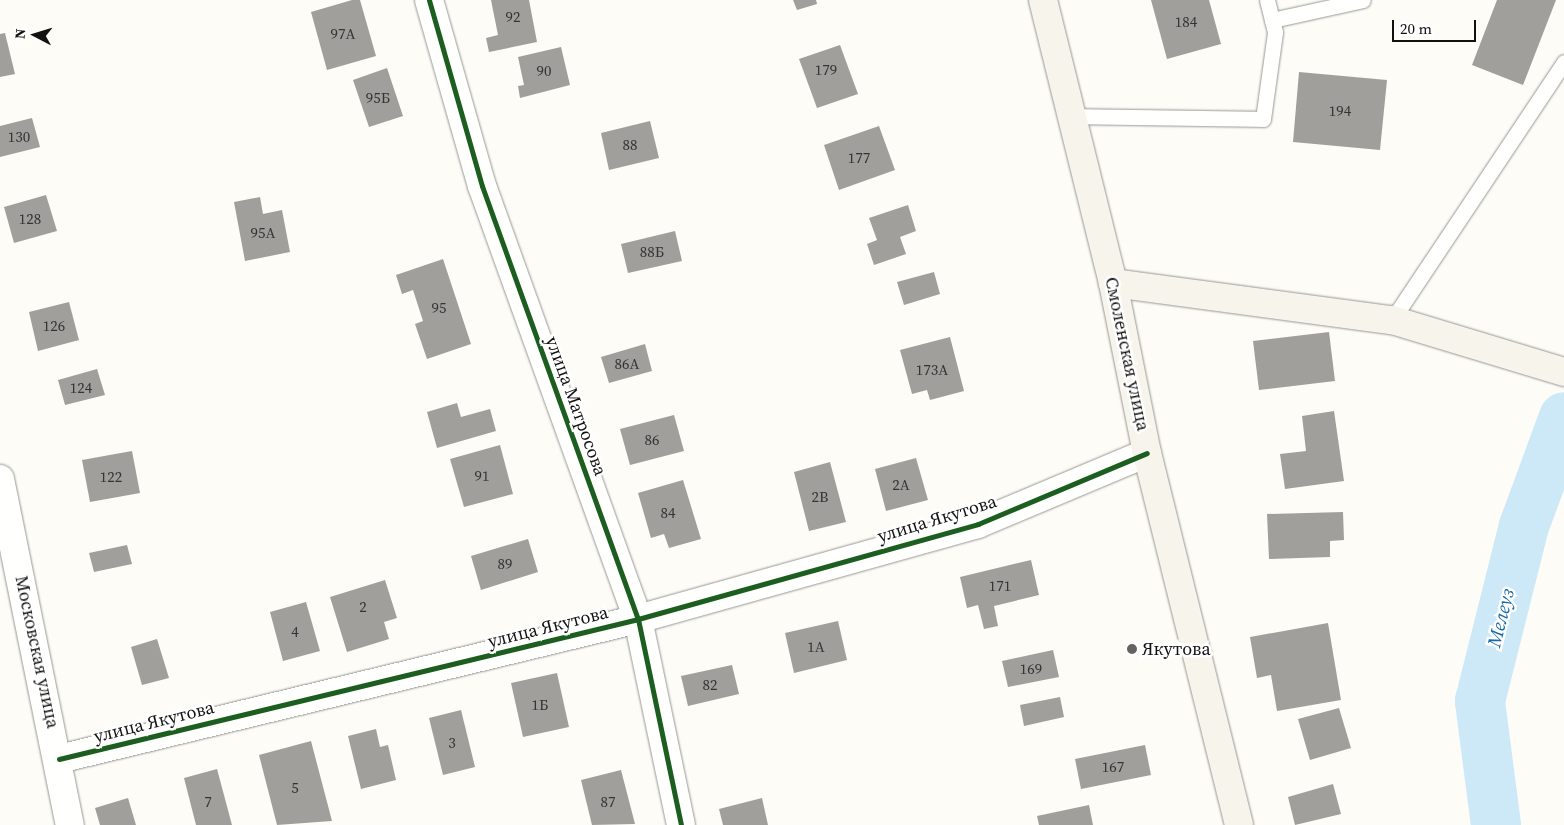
<!DOCTYPE html>
<meta charset="utf-8">
<style>
body{margin:0}
#map{position:relative;width:1564px;height:825px;overflow:hidden;background:#fdfcf7;font-family:"Source Serif 4",serif}
div>[style]{position:absolute}
[style*='--x']{left:calc(var(--x)*1px);top:calc(var(--y)*1px);width:calc(var(--w)*1px);rotate:calc(var(--a)*1deg)}
.river>*{height:50px;margin:-25px;padding:0 25px;transform-origin:25px;border-radius:25px;background:#cde8f7}
.building>*{inset:0;background:#a19f9c}
.roads{filter:drop-shadow(0 0 1px #979795) drop-shadow(0 0 1px #979795)}
.service>*{height:15px;margin:-7.5px;padding:0 7.5px;transform-origin:7.5px;border-radius:7.5px;background:#fffffe}
.minor>*{height:28px;margin:-14px;padding:0 14px;transform-origin:14px;border-radius:14px;background:#fffffe}
.secondary>*{height:28px;margin:-14px;padding:0 14px;transform-origin:14px;border-radius:14px;background:#f6f4eb}
.cycleway>*{height:5px;margin:-2.5px;padding:0 2.5px;transform-origin:2.5px;border-radius:2.5px;background:#1b5e20}
.dots>*{width:14px;height:14px;translate:-50% -50%;box-sizing:border-box;border:2px solid #fff;border-radius:50%}
span{translate:-50% -50%;white-space:nowrap;text-align:center;line-height:1.15;-webkit-text-stroke:5px #fff;paint-order:stroke}
.number-label{font-size:15px;color:#353434}
.number-label span{-webkit-text-stroke-width:0}
.street-label{font-size:18px;color:#111}
.poi-label{font-size:18px;color:#111}
.left{translate:0 -50%;text-align:left}
.water-label{font-size:19px;color:#1768a6;font-style:italic}
.north{position:absolute;left:10px;top:10px;width:50px;height:50px;-webkit-text-stroke:4px #fff;paint-order:stroke;rotate:275deg;font-size:14px;font-weight:700;line-height:20px;text-align:center;color:#111}
.north::after{content:'';display:block;margin:auto;width:18px;height:22px;background:#111;clip-path:polygon(50% 0,100% 100%,50% 72%,0 100%)}
.scale{position:absolute;left:1392px;top:20px;width:84px;height:22px;box-sizing:border-box;border:2px solid #111;border-top:0;padding-left:6px;font-size:15px;line-height:18px;white-space:nowrap;color:#111;-webkit-text-stroke:4px #fff;paint-order:stroke}
</style>
<div id="map">
<div class="river">
<i style="--x:1496;--y:825;--w:125;--a:-97.4"></i>
<i style="--x:1480;--y:701;--w:180;--a:-75.9"></i>
<i style="--x:1524;--y:526;--w:116;--a:-69.8"></i>
</div>
<div class="building">
<i style="clip-path:polygon(352px 0,360px 0,376px 56px,327px 70px,311px 12px)"></i>
<i style="clip-path:polygon(491px 0,529px 0,537px 42px,489px 52px,486px 38px,498px 35px)"></i>
<i style="clip-path:polygon(793px 0,816px 0,817px 4px,797px 10px)"></i>
<i style="clip-path:polygon(1151px 0,1209px 0,1221px 44px,1167px 59px)"></i>
<i style="clip-path:polygon(1497px 0,1556px 0,1523px 85px,1472px 65px)"></i>
<i style="clip-path:polygon(5px 33px,15px 74px,0 77px,0 34px)"></i>
<i style="clip-path:polygon(840px 45px,858px 94px,817px 108px,799px 59px)"></i>
<i style="clip-path:polygon(561px 47px,570px 85px,520px 98px,518px 86px,524px 85px,518px 57px)"></i>
<i style="clip-path:polygon(387px 68px,403px 116px,369px 127px,353px 80px)"></i>
<i style="clip-path:polygon(1299px 72px,1387px 80px,1380px 150px,1293px 142px)"></i>
<i style="clip-path:polygon(32px 118px,40px 147px,0 157px,0 126px)"></i>
<i style="clip-path:polygon(650px 121px,659px 158px,609px 170px,601px 133px)"></i>
<i style="clip-path:polygon(879px 126px,895px 170px,839px 190px,824px 145px)"></i>
<i style="clip-path:polygon(46px 195px,57px 231px,14px 243px,4px 207px)"></i>
<i style="clip-path:polygon(260px 197px,263px 214px,282px 210px,290px 252px,245px 261px,234px 202px)"></i>
<i style="clip-path:polygon(908px 205px,916px 231px,900px 237px,906px 254px,874px 265px,867px 244px,877px 240px,869px 218px)"></i>
<i style="clip-path:polygon(675px 231px,682px 261px,628px 273px,621px 244px)"></i>
<i style="clip-path:polygon(443px 259px,471px 344px,427px 359px,415px 324px,423px 321px,413px 290px,402px 294px,396px 275px)"></i>
<i style="clip-path:polygon(934px 272px,940px 294px,904px 305px,897px 282px)"></i>
<i style="clip-path:polygon(69px 302px,79px 340px,38px 351px,29px 312px)"></i>
<i style="clip-path:polygon(1329px 332px,1335px 381px,1259px 390px,1253px 341px)"></i>
<i style="clip-path:polygon(950px 337px,964px 391px,930px 400px,927px 390px,912px 394px,900px 350px)"></i>
<i style="clip-path:polygon(645px 344px,652px 371px,609px 383px,601px 357px)"></i>
<i style="clip-path:polygon(97px 369px,105px 395px,65px 405px,58px 380px)"></i>
<i style="clip-path:polygon(457px 403px,461px 417px,490px 409px,496px 431px,437px 448px,427px 412px)"></i>
<i style="clip-path:polygon(1334px 411px,1344px 481px,1285px 489px,1280px 454px,1306px 451px,1302px 416px)"></i>
<i style="clip-path:polygon(674px 415px,684px 451px,630px 465px,620px 429px)"></i>
<i style="clip-path:polygon(500px 445px,513px 494px,464px 507px,450px 459px)"></i>
<i style="clip-path:polygon(132px 451px,140px 493px,90px 502px,82px 460px)"></i>
<i style="clip-path:polygon(916px 458px,928px 500px,886px 511px,875px 469px)"></i>
<i style="clip-path:polygon(830px 462px,846px 522px,809px 531px,794px 472px)"></i>
<i style="clip-path:polygon(683px 480px,701px 539px,669px 548px,664px 534px,651px 538px,638px 493px)"></i>
<i style="clip-path:polygon(1343px 512px,1344px 540px,1330px 541px,1330px 557px,1269px 559px,1267px 514px)"></i>
<i style="clip-path:polygon(528px 539px,538px 572px,481px 590px,471px 556px)"></i>
<i style="clip-path:polygon(127px 545px,132px 564px,94px 572px,89px 553px)"></i>
<i style="clip-path:polygon(1031px 560px,1039px 595px,994px 606px,998px 626px,984px 629px,978px 605px,967px 608px,960px 577px)"></i>
<i style="clip-path:polygon(385px 580px,397px 618px,384px 622px,389px 639px,347px 652px,330px 597px)"></i>
<i style="clip-path:polygon(306px 602px,320px 651px,283px 661px,270px 612px)"></i>
<i style="clip-path:polygon(838px 621px,847px 660px,794px 673px,785px 633px)"></i>
<i style="clip-path:polygon(1328px 623px,1341px 700px,1277px 711px,1271px 675px,1257px 678px,1250px 637px)"></i>
<i style="clip-path:polygon(157px 639px,169px 678px,142px 685px,131px 647px)"></i>
<i style="clip-path:polygon(1053px 650px,1059px 677px,1008px 687px,1002px 661px)"></i>
<i style="clip-path:polygon(732px 665px,739px 694px,688px 706px,681px 676px)"></i>
<i style="clip-path:polygon(557px 673px,569px 727px,523px 737px,511px 683px)"></i>
<i style="clip-path:polygon(1060px 697px,1064px 717px,1024px 726px,1020px 705px)"></i>
<i style="clip-path:polygon(1339px 708px,1351px 748px,1310px 760px,1298px 719px)"></i>
<i style="clip-path:polygon(461px 710px,475px 767px,443px 775px,429px 718px)"></i>
<i style="clip-path:polygon(376px 729px,380px 747px,388px 745px,396px 780px,361px 789px,348px 736px)"></i>
<i style="clip-path:polygon(311px 741px,332px 821px,277px 825px,259px 755px)"></i>
<i style="clip-path:polygon(1145px 745px,1151px 775px,1081px 789px,1075px 759px)"></i>
<i style="clip-path:polygon(217px 769px,232px 825px,196px 825px,184px 778px)"></i>
<i style="clip-path:polygon(621px 770px,635px 824px,592px 825px,581px 780px)"></i>
<i style="clip-path:polygon(1333px 784px,1341px 814px,1295px 825px,1288px 797px)"></i>
<i style="clip-path:polygon(128px 798px,136px 825px,100px 825px,95px 808px)"></i>
<i style="clip-path:polygon(762px 798px,768px 825px,723px 825px,719px 809px)"></i>
<i style="clip-path:polygon(1089px 805px,1093px 825px,1039px 825px,1037px 816px)"></i>
</div>
<div class="roads">
<div class="service">
<i style="--x:1272;--y:20;--w:93;--a:-12.4"></i>
<i style="--x:1072;--y:116;--w:191;--a:0.9"></i>
<i style="--x:1263;--y:119;--w:88;--a:-82.1"></i>
<i style="--x:1275;--y:32;--w:33;--a:-104"></i>
<i style="--x:1392;--y:320;--w:310;--a:-56.3"></i>
</div>
<div class="minor">
<i style="--x:429;--y:0;--w:193;--a:74.1"></i>
<i style="--x:482;--y:186;--w:460;--a:70.2"></i>
<i style="--x:638;--y:619;--w:210;--a:78.2"></i>
<i style="--x:0;--y:479;--w:353;--a:78.6"></i>
<i style="--x:59;--y:759;--w:596;--a:-13.59"></i>
<i style="--x:638;--y:619;--w:353;--a:-15.6"></i>
<i style="--x:978;--y:524;--w:183;--a:-22.8"></i>
</div>
<div class="secondary">
<i style="--x:1043;--y:0;--w:292;--a:76.1"></i>
<i style="--x:1113;--y:283;--w:173;--a:78.7"></i>
<i style="--x:1147;--y:453;--w:383;--a:76.1"></i>
<i style="--x:1113;--y:283;--w:281;--a:7.6"></i>
<i style="--x:1392;--y:320;--w:180;--a:16.8"></i>
</div>
</div>
<div class="cycleway">
<i style="--x:429;--y:0;--w:193;--a:74.1"></i>
<i style="--x:482;--y:186;--w:460;--a:70.2"></i>
<i style="--x:638;--y:619;--w:210;--a:78.2"></i>
<i style="--x:59;--y:759;--w:596;--a:-13.59"></i>
<i style="--x:638;--y:619;--w:353;--a:-15.6"></i>
<i style="--x:978;--y:524;--w:183;--a:-22.8"></i>
</div>
<div class="dots">
<i style="left:1132px;top:649px;background:#646362"></i>
</div>
<div class="number-label">
<span style="left:513px;top:17px">92</span>
<span style="left:1186px;top:22px">184</span>
<span style="left:343px;top:34px">97А</span>
<span style="left:826px;top:70px">179</span>
<span style="left:544px;top:71px">90</span>
<span style="left:378px;top:98px">95Б</span>
<span style="left:1340px;top:111px">194</span>
<span style="left:19px;top:137px">130</span>
<span style="left:630px;top:145px">88</span>
<span style="left:859px;top:158px">177</span>
<span style="left:30px;top:219px">128</span>
<span style="left:263px;top:233px">95А</span>
<span style="left:652px;top:252px">88Б</span>
<span style="left:439px;top:308px">95</span>
<span style="left:54px;top:326px">126</span>
<span style="left:627px;top:364px">86А</span>
<span style="left:932px;top:370px">173А</span>
<span style="left:81px;top:388px">124</span>
<span style="left:652px;top:440px">86</span>
<span style="left:482px;top:476px">91</span>
<span style="left:111px;top:477px">122</span>
<span style="left:901px;top:485px">2А</span>
<span style="left:820px;top:497px">2В</span>
<span style="left:668px;top:513px">84</span>
<span style="left:505px;top:564px">89</span>
<span style="left:1000px;top:586px">171</span>
<span style="left:363px;top:607px">2</span>
<span style="left:295px;top:632px">4</span>
<span style="left:816px;top:647px">1А</span>
<span style="left:1031px;top:669px">169</span>
<span style="left:710px;top:685px">82</span>
<span style="left:540px;top:705px">1Б</span>
<span style="left:452px;top:743px">3</span>
<span style="left:1113px;top:767px">167</span>
<span style="left:295px;top:788px">5</span>
<span style="left:208px;top:802px">7</span>
<span style="left:608px;top:802px">87</span>
</div>
<div class="street-label">
<span style="left:1127px;top:354px;rotate:78deg">Смоленская улица</span>
<span style="left:576px;top:406px;rotate:70deg">улица Матросова</span>
<span style="left:937px;top:519px;rotate:-17deg">улица Якутова</span>
<span style="left:548px;top:627px;rotate:-14deg">улица Якутова</span>
<span style="left:37px;top:652px;rotate:78deg">Московская улица</span>
<span style="left:154px;top:722px;rotate:-14deg">улица Якутова</span>
</div>
<div class="poi-label">
<span class="left" style="left:1142px;top:649px">Якутова</span>
</div>
<div class="water-label">
<span style="left:1501px;top:618px;rotate:-76deg">Мелеуз</span>
</div>
<div class="north">N</div>
<div class="scale">20 m</div>
</div>
